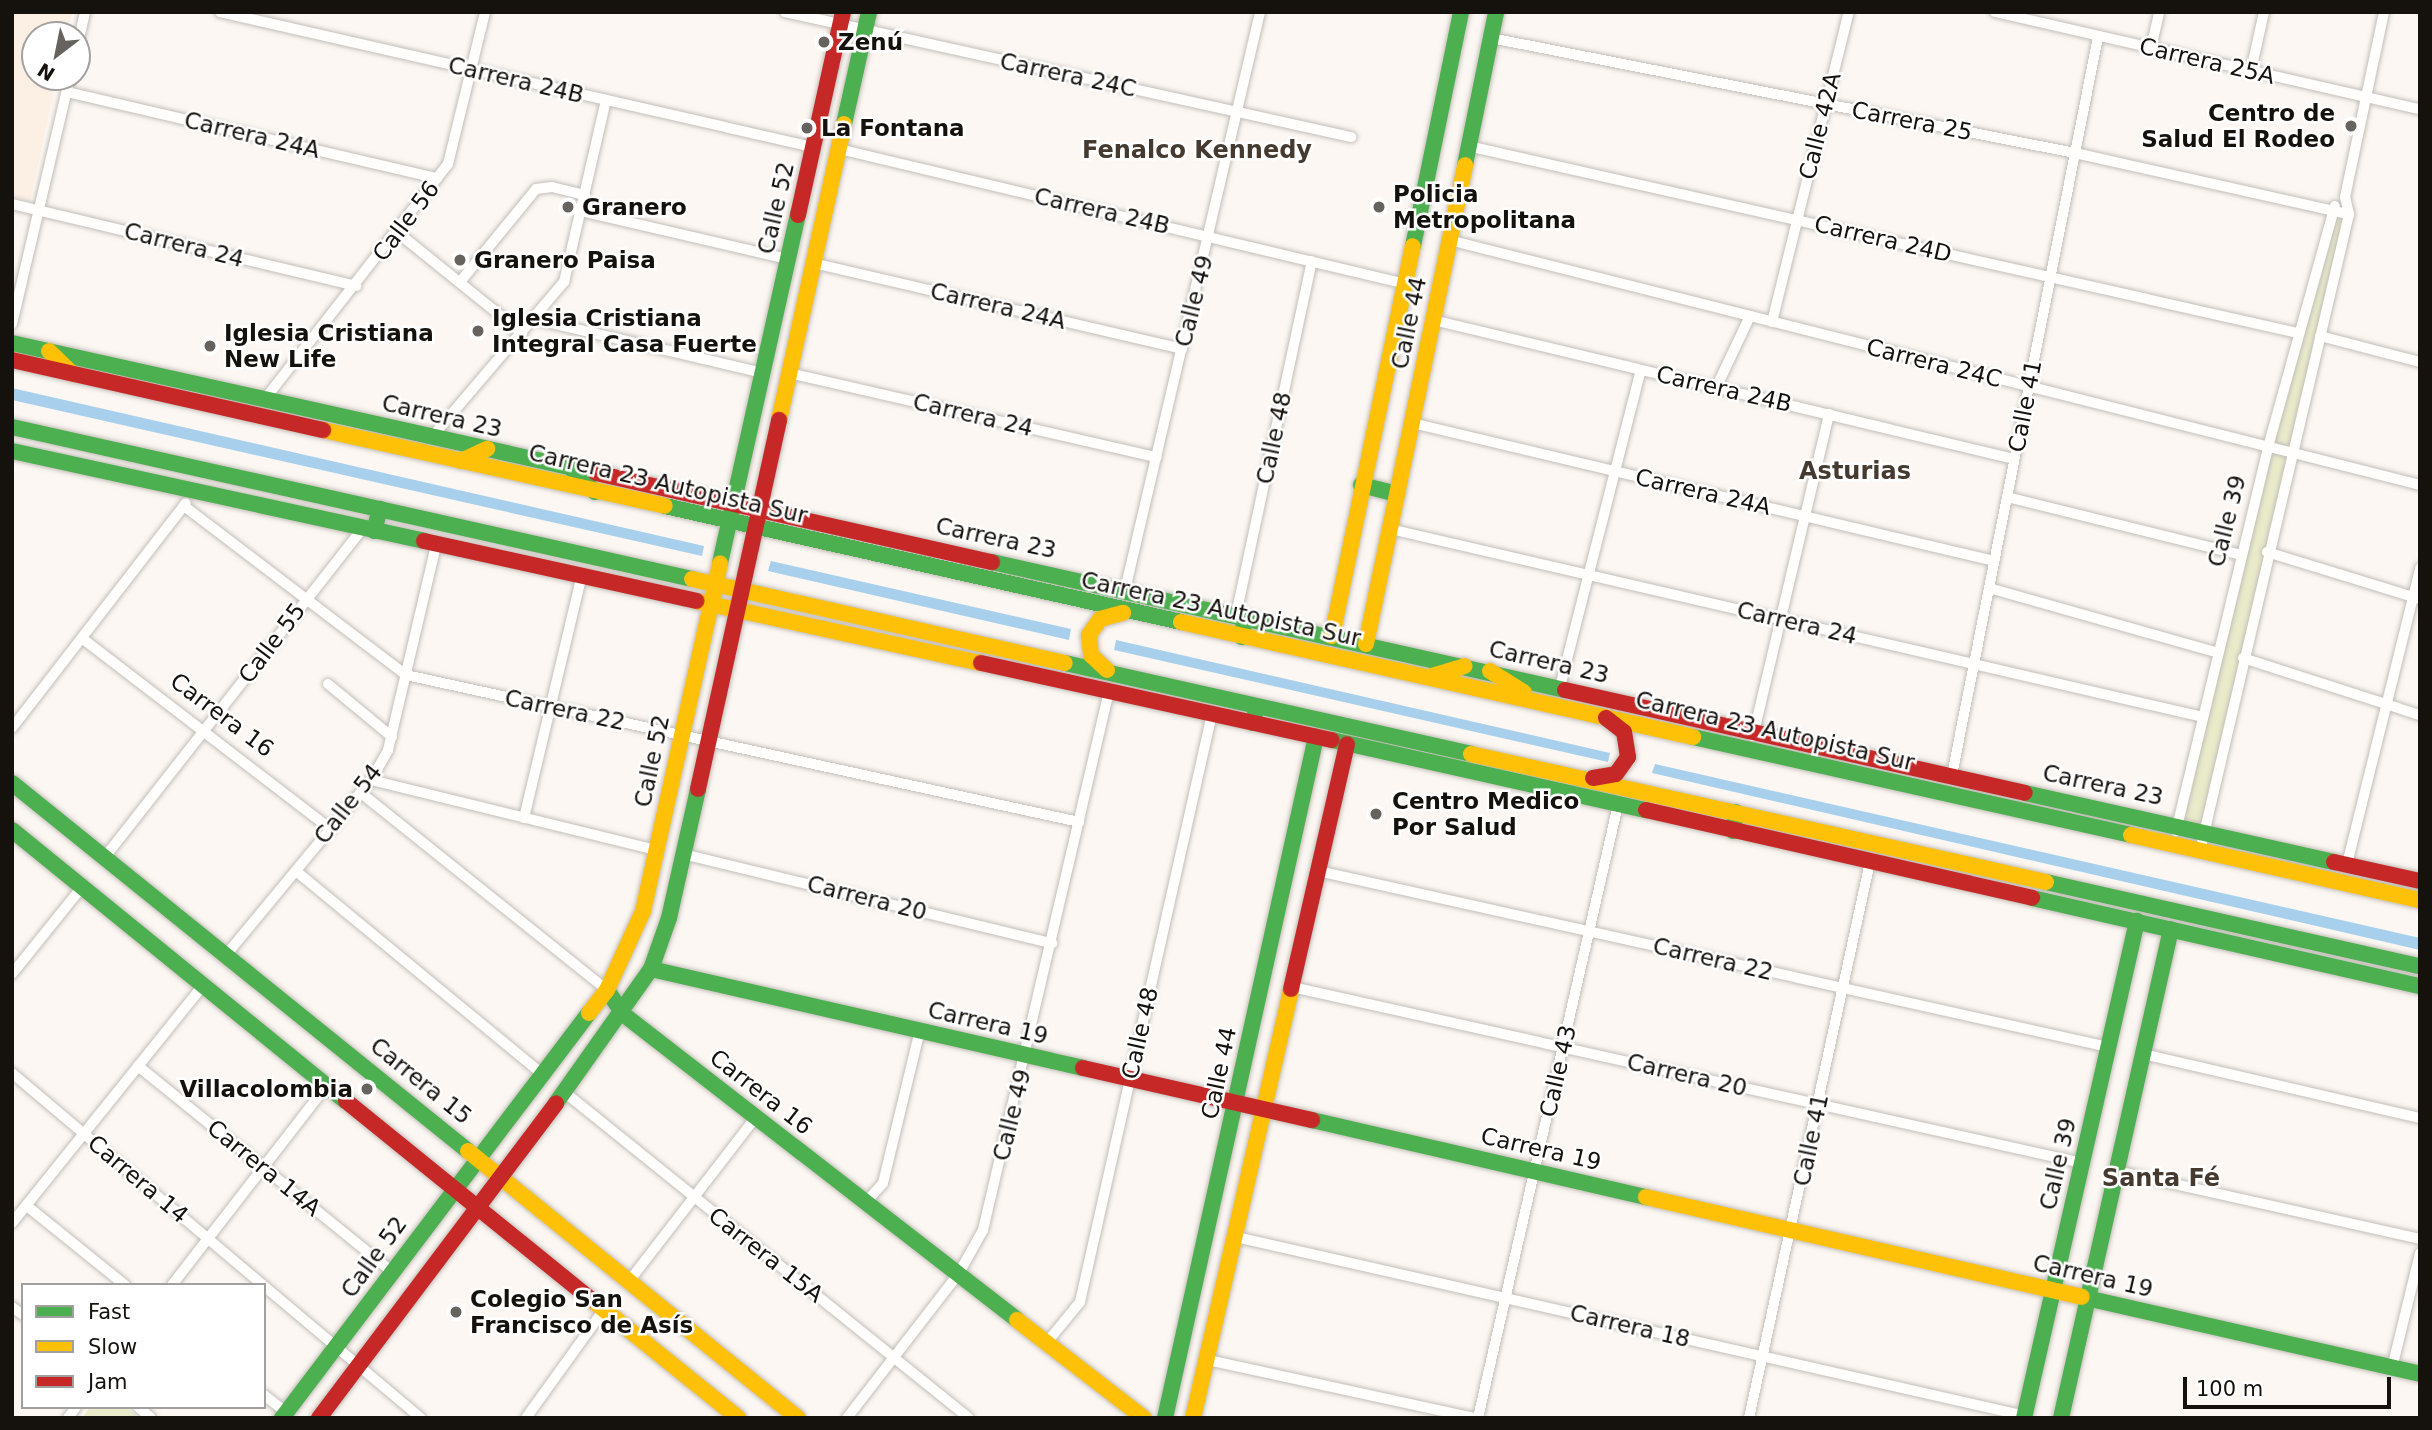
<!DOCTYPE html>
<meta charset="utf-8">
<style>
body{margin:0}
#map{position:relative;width:2432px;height:1430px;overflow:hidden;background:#fcf7f2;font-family:"DejaVu Sans",sans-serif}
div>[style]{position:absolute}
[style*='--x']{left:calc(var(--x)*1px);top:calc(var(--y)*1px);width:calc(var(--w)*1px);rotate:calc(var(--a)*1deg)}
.built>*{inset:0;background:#fcefe3}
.green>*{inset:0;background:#e9ebca}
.water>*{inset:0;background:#a8d0ec}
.roads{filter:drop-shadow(0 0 2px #c3beb9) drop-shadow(0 0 2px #c3beb9)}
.street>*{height:10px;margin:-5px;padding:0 5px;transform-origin:5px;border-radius:5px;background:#fffefd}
.fast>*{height:16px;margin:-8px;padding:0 8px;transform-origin:8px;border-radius:8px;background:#4caf50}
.slow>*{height:16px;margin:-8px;padding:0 8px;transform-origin:8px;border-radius:8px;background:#ffc107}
.jam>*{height:16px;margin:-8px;padding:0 8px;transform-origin:8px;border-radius:8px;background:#c62828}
.dots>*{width:19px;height:19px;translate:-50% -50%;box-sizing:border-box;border:4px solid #fff;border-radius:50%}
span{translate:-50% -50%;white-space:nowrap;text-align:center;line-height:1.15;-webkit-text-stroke:5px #fff;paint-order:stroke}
.poi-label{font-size:23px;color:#15110d;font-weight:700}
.left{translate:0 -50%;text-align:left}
.right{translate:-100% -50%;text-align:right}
.street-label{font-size:23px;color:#15110d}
.neighbourhood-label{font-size:24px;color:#443a30;font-weight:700}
.frame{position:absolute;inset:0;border:14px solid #15110d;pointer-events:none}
.legend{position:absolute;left:21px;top:1283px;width:245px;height:126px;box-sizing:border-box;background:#fff;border:2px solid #a1a09e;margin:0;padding:9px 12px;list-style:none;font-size:21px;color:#15110d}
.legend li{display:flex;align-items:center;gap:14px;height:35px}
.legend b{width:35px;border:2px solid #a1a09e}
.north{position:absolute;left:21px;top:21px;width:70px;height:70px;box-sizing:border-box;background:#fff;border:2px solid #a1a09e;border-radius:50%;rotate:212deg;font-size:19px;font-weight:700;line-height:28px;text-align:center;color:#15110d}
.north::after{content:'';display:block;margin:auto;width:24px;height:32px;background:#66625d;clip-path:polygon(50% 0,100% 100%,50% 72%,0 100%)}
.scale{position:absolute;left:2183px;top:1377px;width:208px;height:32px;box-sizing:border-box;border:4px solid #15110d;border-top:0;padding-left:9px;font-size:21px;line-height:24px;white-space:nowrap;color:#15110d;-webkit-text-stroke:5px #fff;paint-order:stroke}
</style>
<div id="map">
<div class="built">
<i style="clip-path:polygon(12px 12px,72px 12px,67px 35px,35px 35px,35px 77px,57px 77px,30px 201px,12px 197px)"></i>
</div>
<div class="green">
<i style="clip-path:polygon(2332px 209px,2349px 214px,2204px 831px,2177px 824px)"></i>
<i style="clip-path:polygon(90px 1407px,126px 1407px,139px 1418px,82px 1418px)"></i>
</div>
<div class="water">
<i style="clip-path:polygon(12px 388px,704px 546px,702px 556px,12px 400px)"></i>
<i style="clip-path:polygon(771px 561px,1071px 629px,1069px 640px,768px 571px)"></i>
<i style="clip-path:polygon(1116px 640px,1610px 753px,1608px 762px,1114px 650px)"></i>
<i style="clip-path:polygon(1655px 764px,2420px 938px,2420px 950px,1652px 773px)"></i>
</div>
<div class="roads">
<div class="street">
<i style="--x:220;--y:12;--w:608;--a:12.83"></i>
<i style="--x:785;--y:12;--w:580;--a:12.45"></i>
<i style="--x:1995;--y:12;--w:436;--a:12.9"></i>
<i style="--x:1491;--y:38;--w:595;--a:11.14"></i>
<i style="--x:2075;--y:153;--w:281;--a:12.6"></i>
<i style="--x:77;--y:47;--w:36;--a:-77"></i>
<i style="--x:2151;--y:48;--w:37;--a:-77"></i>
<i style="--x:2251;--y:71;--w:60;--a:-77.6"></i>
<i style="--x:67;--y:92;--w:380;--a:13.1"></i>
<i style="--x:1468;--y:146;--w:851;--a:12.7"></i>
<i style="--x:839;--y:149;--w:583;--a:13.39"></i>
<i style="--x:12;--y:204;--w:354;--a:13.4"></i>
<i style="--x:581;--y:211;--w:212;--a:13.1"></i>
<i style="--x:397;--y:232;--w:161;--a:38.9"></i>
<i style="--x:1449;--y:240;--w:1001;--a:14.16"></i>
<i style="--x:813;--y:263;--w:379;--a:13.1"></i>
<i style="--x:460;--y:282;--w:120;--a:-50.7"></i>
<i style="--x:536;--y:189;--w:16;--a:-7"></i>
<i style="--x:552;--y:187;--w:34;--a:14"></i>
<i style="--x:534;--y:319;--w:234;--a:13.3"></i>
<i style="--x:1433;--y:320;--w:597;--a:13.45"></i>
<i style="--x:1772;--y:322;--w:319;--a:-76.1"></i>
<i style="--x:12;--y:324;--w:254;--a:-76.8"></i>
<i style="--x:2320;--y:336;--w:103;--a:14.6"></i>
<i style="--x:789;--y:373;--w:377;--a:12.9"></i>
<i style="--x:1716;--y:388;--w:80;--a:-64.7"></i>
<i style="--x:265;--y:399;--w:298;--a:-52.1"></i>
<i style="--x:448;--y:164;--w:156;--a:-76.3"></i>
<i style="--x:1412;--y:423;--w:598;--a:13.34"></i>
<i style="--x:432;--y:437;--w:204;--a:-49.6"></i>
<i style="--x:564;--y:282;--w:187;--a:-77"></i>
<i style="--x:2007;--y:497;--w:241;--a:13.9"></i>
<i style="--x:184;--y:506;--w:279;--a:37.3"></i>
<i style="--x:406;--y:675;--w:689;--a:12.32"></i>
<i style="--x:1390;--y:529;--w:834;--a:13.02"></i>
<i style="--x:2267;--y:552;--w:160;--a:17.1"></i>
<i style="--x:1989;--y:588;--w:238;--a:15.8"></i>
<i style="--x:1125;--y:590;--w:594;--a:-76.85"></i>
<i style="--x:1236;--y:615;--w:362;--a:-77.9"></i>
<i style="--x:83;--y:639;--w:312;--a:37.5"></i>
<i style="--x:2243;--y:658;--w:186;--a:17.9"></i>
<i style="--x:328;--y:684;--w:83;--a:39.6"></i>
<i style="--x:1560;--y:687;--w:327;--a:-75.7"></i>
<i style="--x:12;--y:728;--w:284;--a:-52.3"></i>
<i style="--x:1753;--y:736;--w:331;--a:-76.7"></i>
<i style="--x:1952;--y:775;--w:752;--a:-78.81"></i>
<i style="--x:371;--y:780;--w:293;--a:13.8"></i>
<i style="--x:361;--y:793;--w:315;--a:38.7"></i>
<i style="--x:524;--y:818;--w:250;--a:-76.6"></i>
<i style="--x:2176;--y:831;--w:395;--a:-76.5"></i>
<i style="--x:2268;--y:447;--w:250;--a:-74.5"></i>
<i style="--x:2200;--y:851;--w:654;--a:-76.83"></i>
<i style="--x:2349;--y:214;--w:17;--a:-103"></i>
<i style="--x:2345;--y:197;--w:189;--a:-78.1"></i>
<i style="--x:683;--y:854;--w:380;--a:13.6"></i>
<i style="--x:105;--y:857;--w:417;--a:-51.9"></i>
<i style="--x:2347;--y:864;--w:305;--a:-76.1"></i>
<i style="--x:296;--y:871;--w:319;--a:39.5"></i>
<i style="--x:1318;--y:871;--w:809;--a:12.56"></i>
<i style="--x:226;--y:955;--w:227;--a:-50.4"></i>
<i style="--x:371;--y:780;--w:34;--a:-60"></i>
<i style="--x:388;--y:750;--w:211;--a:-76.8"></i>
<i style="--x:12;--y:974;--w:112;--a:-51.2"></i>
<i style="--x:1292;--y:987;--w:809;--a:12.56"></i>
<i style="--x:2143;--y:1054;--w:284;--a:13"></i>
<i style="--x:138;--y:1066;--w:326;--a:39"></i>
<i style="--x:12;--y:1073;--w:329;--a:40.2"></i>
<i style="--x:563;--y:1091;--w:521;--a:38.85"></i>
<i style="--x:2116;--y:1171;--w:312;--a:12.6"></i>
<i style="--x:866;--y:1202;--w:25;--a:-48"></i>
<i style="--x:883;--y:1183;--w:157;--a:-76.4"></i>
<i style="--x:27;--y:1206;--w:126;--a:38.9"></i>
<i style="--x:12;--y:1223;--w:307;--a:-51.2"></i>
<i style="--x:1236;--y:1237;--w:809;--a:12.78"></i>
<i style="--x:630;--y:1280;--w:206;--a:-52.3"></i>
<i style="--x:172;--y:1285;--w:254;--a:-52.2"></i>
<i style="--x:264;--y:1286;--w:205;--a:40.1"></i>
<i style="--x:12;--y:1307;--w:14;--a:36"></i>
<i style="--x:1048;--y:1341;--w:50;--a:-50.6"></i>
<i style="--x:1080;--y:1302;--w:603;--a:-77.35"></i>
<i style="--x:1208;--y:1360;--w:271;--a:12.3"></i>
<i style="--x:2392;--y:1368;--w:118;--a:-76.3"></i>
<i style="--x:264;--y:1395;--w:28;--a:38"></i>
<i style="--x:138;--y:1407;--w:17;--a:40"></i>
<i style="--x:68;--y:1418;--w:14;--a:-54"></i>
<i style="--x:526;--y:1418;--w:132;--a:-54.3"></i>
<i style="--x:847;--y:1418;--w:183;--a:-52.3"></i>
<i style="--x:959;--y:1273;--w:49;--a:-60.8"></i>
<i style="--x:983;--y:1230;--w:554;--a:-76.84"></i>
<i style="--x:1478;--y:1418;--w:629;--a:-77.14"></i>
<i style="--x:1749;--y:1418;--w:569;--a:-77.72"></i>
</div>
<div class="fast">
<i style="--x:844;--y:124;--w:115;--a:-77.4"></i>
<i style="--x:1465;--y:165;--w:156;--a:-78.5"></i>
<i style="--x:1413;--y:246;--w:239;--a:-78.4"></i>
<i style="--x:12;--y:343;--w:598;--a:12.55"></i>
<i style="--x:12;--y:427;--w:697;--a:12.6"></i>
<i style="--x:12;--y:451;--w:422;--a:12.3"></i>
<i style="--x:571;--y:468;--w:34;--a:45"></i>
<i style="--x:1361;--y:485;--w:37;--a:14"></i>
<i style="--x:665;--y:506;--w:529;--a:12.67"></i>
<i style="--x:374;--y:531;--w:23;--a:-75"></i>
<i style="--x:992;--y:562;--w:587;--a:12.59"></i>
<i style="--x:720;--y:563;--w:357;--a:-77.4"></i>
<i style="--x:1242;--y:637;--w:20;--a:-81"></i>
<i style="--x:1065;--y:663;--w:416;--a:12.6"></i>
<i style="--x:1253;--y:723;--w:17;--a:-77"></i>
<i style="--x:1693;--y:737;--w:449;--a:12.6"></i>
<i style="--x:1332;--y:740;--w:322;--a:12.6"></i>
<i style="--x:12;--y:783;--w:586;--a:38.9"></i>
<i style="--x:2025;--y:793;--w:317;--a:12.6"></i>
<i style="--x:12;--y:830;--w:430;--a:39.1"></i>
<i style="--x:1733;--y:831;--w:19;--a:-81"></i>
<i style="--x:2046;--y:882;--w:383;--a:12.7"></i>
<i style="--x:2032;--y:898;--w:398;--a:12.8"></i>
<i style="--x:651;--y:969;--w:443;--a:12.9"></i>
<i style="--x:607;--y:990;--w:29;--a:56"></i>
<i style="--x:623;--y:1014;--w:499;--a:37.8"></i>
<i style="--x:556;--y:1103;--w:164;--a:-54.7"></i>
<i style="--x:651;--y:969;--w:54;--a:-70.6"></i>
<i style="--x:669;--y:918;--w:132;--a:-77.3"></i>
<i style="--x:1312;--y:1120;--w:343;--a:13"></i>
<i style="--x:2082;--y:1297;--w:347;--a:12.8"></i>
<i style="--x:282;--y:1418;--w:508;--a:-52.84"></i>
<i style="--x:1165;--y:1418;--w:698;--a:-77.5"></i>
<i style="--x:2024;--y:1418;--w:510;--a:-77.19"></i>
<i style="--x:2061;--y:1418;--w:501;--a:-77.32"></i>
</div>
<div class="slow">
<i style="--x:49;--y:351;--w:33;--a:44"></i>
<i style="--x:779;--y:420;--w:303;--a:-77.6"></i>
<i style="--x:323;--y:430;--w:350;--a:12.5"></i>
<i style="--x:461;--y:461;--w:29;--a:-25"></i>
<i style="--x:692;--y:579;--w:382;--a:12.7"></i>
<i style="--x:696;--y:601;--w:292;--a:12.3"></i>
<i style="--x:1181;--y:622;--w:525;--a:12.66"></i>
<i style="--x:1332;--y:636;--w:398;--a:-78.3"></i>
<i style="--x:1366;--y:644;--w:489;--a:-78.3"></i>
<i style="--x:1107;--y:670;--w:22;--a:-137"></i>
<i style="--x:1091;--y:655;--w:20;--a:-96"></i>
<i style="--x:1089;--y:635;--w:19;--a:-55"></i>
<i style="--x:1100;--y:619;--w:24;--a:-15"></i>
<i style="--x:1490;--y:671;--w:40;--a:32"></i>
<i style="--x:1432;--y:676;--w:34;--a:-17"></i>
<i style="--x:1471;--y:754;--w:589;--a:12.55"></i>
<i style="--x:2131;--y:835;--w:296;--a:12.7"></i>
<i style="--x:589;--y:1013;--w:29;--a:-52"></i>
<i style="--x:607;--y:990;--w:87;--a:-65.5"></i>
<i style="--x:643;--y:911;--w:356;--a:-77.5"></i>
<i style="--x:468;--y:1151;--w:424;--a:39"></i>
<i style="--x:1646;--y:1197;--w:447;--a:12.9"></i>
<i style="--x:592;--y:1300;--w:188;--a:38.9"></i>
<i style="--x:1017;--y:1320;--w:160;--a:37.7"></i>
<i style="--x:1193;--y:1418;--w:440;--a:-77.1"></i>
</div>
<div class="jam">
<i style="--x:798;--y:215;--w:208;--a:-77.5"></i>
<i style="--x:12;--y:360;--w:319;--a:12.7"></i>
<i style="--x:596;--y:473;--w:406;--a:12.7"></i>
<i style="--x:424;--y:541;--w:279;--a:12.4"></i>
<i style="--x:981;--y:663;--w:359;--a:12.4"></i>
<i style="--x:1565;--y:690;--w:471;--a:12.6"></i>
<i style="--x:1593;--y:778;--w:23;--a:-10"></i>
<i style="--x:1616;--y:774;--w:21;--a:-55"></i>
<i style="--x:1628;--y:757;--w:25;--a:-99"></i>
<i style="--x:1624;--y:732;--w:23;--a:-142"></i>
<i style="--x:698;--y:789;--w:378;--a:-77.6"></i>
<i style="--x:1646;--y:810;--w:396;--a:12.8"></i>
<i style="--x:2334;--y:862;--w:88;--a:12.5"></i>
<i style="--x:1291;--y:989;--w:251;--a:-77.1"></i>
<i style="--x:1083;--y:1068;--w:235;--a:12.8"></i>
<i style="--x:346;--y:1101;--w:316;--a:39"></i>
<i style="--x:319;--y:1418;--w:394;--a:-53"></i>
</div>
</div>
<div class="dots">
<i style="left:824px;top:42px;background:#66625d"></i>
<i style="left:2351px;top:126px;background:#66625d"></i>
<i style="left:807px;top:128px;background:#66625d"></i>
<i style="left:568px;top:207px;background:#66625d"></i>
<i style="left:1379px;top:207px;background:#66625d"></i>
<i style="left:460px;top:260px;background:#66625d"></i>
<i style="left:478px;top:331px;background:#66625d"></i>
<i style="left:210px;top:346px;background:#66625d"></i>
<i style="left:1376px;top:814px;background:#66625d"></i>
<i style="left:367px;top:1089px;background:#66625d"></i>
<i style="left:456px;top:1312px;background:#66625d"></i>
</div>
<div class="poi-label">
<span class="left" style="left:838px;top:42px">Zenú</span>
<span class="right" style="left:2335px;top:126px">Centro de<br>Salud El Rodeo</span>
<span class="left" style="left:821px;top:128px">La Fontana</span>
<span class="left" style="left:1393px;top:207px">Policia<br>Metropolitana</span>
<span class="left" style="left:582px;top:207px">Granero</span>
<span class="left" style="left:474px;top:260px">Granero Paisa</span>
<span class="left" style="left:492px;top:331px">Iglesia Cristiana<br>Integral Casa Fuerte</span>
<span class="left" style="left:224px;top:346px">Iglesia Cristiana<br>New Life</span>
<span class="left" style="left:1392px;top:814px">Centro Medico<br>Por Salud</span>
<span class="right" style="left:353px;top:1089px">Villacolombia</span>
<span class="left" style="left:470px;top:1312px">Colegio San<br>Francisco de Asís</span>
</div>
<div class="street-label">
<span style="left:2207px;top:61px;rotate:13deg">Carrera 25A</span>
<span style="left:1068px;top:75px;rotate:12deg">Carrera 24C</span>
<span style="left:516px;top:80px;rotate:13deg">Carrera 24B</span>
<span style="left:1912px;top:121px;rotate:11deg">Carrera 25</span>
<span style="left:1820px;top:126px;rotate:-76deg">Calle 42A</span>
<span style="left:252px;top:135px;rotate:13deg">Carrera 24A</span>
<span style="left:776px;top:208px;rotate:-77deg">Calle 52</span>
<span style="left:1102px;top:211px;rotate:13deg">Carrera 24B</span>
<span style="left:406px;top:221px;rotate:-53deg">Calle 56</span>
<span style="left:1883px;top:239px;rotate:13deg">Carrera 24D</span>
<span style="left:184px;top:245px;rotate:14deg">Carrera 24</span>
<span style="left:1194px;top:301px;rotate:-76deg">Calle 49</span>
<span style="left:998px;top:306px;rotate:13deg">Carrera 24A</span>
<span style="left:1409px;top:323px;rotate:-78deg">Calle 44</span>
<span style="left:1934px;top:363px;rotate:14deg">Carrera 24C</span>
<span style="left:1724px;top:389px;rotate:13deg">Carrera 24B</span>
<span style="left:2025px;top:406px;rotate:-79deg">Calle 41</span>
<span style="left:973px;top:415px;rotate:13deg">Carrera 24</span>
<span style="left:442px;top:416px;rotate:13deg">Carrera 23</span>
<span style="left:1274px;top:438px;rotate:-78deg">Calle 48</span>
<span style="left:668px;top:484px;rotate:13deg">Carrera 23 Autopista Sur</span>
<span style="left:1703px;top:492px;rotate:13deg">Carrera 24A</span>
<span style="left:2227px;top:521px;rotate:-76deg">Calle 39</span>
<span style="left:996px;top:538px;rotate:12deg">Carrera 23</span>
<span style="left:1221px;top:609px;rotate:12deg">Carrera 23 Autopista Sur</span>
<span style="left:1797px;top:623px;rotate:13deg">Carrera 24</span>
<span style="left:272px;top:643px;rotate:-53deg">Calle 55</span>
<span style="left:1549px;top:662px;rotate:13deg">Carrera 23</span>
<span style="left:565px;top:710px;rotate:12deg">Carrera 22</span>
<span style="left:222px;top:715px;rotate:37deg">Carrera 16</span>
<span style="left:1775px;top:731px;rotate:13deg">Carrera 23 Autopista Sur</span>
<span style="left:652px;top:761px;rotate:-78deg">Calle 52</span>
<span style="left:2103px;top:785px;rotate:12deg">Carrera 23</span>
<span style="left:348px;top:804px;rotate:-52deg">Calle 54</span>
<span style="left:867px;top:898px;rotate:14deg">Carrera 20</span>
<span style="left:1713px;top:959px;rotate:13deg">Carrera 22</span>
<span style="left:988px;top:1023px;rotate:13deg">Carrera 19</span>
<span style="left:1140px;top:1033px;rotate:-77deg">Calle 48</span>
<span style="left:1558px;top:1071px;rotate:-77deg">Calle 43</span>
<span style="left:1219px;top:1073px;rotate:-78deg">Calle 44</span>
<span style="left:1687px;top:1075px;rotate:13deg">Carrera 20</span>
<span style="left:421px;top:1081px;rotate:39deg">Carrera 15</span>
<span style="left:761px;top:1092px;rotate:38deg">Carrera 16</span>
<span style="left:1012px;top:1115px;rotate:-76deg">Calle 49</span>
<span style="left:1811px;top:1140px;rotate:-78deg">Calle 41</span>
<span style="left:1541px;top:1149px;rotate:13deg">Carrera 19</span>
<span style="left:2058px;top:1164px;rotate:-77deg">Calle 39</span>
<span style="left:264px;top:1168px;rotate:39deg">Carrera 14A</span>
<span style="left:138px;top:1179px;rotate:40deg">Carrera 14</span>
<span style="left:766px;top:1255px;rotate:38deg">Carrera 15A</span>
<span style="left:374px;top:1257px;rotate:-54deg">Calle 52</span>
<span style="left:2093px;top:1276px;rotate:13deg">Carrera 19</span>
<span style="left:1630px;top:1326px;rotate:13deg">Carrera 18</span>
</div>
<div class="neighbourhood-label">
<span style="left:1197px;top:151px">Fenalco Kennedy</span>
<span style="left:1855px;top:472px">Asturias</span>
<span style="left:2161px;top:1179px">Santa Fé</span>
</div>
<div class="frame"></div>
<ul class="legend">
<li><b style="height:9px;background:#4caf50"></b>Fast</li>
<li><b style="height:9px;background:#ffc107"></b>Slow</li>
<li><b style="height:9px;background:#c62828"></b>Jam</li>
</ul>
<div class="north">N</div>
<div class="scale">100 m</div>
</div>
